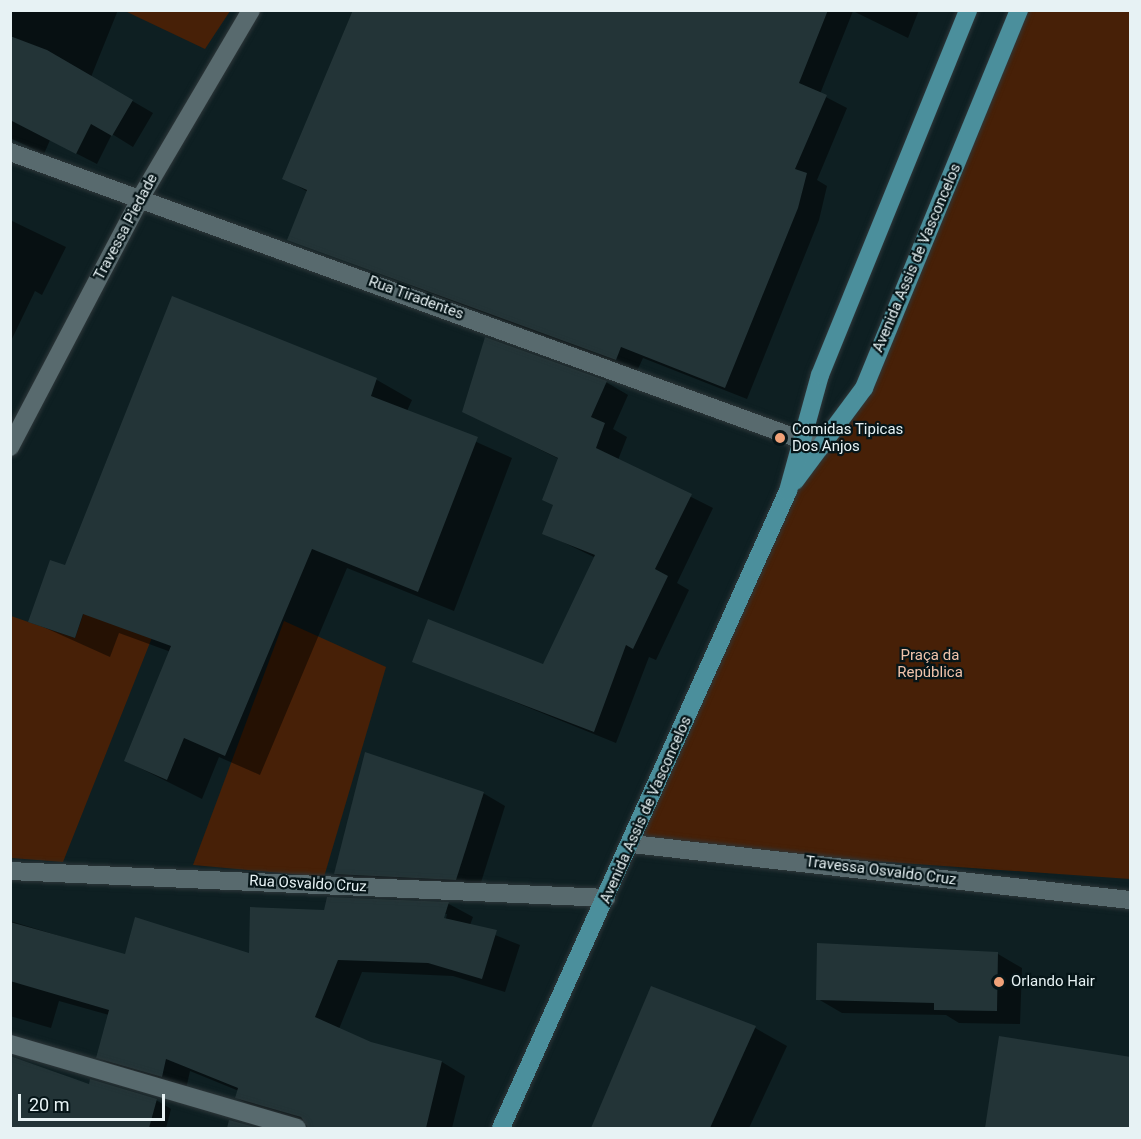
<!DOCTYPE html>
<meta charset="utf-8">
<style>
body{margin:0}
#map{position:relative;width:1141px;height:1139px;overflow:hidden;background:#0e1f22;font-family:Roboto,sans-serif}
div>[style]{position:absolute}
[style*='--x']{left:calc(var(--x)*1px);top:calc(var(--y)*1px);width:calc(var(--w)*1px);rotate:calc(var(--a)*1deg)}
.green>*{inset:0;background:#472007}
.shadow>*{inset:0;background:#0007}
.building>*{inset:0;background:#233437}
.roads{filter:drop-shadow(0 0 2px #2e373a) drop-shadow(0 0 2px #2e373a)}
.minor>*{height:18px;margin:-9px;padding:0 9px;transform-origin:9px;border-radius:9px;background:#586a6e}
.tertiary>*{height:18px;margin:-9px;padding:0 9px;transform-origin:9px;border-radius:9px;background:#586a6e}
.secondary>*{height:18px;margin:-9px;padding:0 9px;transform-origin:9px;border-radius:9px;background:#586a6e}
.primary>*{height:18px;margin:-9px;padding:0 9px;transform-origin:9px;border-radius:9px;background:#4b8f9c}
.dots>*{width:16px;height:16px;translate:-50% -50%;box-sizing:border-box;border:3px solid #061518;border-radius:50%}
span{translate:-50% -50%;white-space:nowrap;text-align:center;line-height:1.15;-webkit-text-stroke:4.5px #061518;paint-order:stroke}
.street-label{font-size:15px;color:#e7f2f4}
.poi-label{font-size:15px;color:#e7f2f4}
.left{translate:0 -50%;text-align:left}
.park-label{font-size:15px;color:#f1c3ab}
.frame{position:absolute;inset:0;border:12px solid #e7f2f4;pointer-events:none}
.scale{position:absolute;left:18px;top:1094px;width:147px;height:27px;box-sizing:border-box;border:3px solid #e7f2f4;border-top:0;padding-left:8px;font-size:18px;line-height:21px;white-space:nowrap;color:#e7f2f4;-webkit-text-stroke:4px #061518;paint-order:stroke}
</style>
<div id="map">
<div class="green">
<i style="clip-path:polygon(125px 11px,230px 11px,205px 49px)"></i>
<i style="clip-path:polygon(1019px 11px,1130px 11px,1130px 879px,632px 844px,788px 491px,864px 388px)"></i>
<i style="clip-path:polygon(84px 612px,155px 630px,63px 862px,11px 858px,11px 616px,75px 638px)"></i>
<i style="clip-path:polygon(284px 621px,386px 667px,324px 877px,193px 865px)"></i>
</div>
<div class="shadow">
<i style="clip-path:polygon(10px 10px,118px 10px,91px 77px,153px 113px,133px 147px,112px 134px,97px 164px,50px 140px,44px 154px,10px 138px)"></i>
<i style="clip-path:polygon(356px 10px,919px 10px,908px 38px,853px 11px,820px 94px,847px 108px,817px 180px,827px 186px,819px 220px,747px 399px,643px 358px,637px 371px,288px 239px,308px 192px,284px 178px)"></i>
<i style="clip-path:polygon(10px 220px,66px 247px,42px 295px,35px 291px,10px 343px)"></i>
<i style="clip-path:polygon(173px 297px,377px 380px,412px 400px,407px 411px,512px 458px,454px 611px,347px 568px,260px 775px,219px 757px,202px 799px,126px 761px,171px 652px,119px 633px,110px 657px,30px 621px,66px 567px)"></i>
<i style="clip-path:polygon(606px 382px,628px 395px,613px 429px,627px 437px,618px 460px,713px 508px,677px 583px,689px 590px,656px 660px,649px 657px,616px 743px,414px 661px,544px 666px,596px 558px,544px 533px,554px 506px,559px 459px,464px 412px)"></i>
<i style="clip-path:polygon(483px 793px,505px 806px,478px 892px,357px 886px,335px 874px)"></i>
<i style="clip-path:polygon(evenodd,328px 898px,449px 904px,473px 917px,470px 925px,520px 945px,505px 992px,453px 976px,362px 972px,339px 1029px,371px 1044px,442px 1062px,465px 1076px,452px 1128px,308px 1128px,261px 1111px,237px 1098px,239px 1091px,190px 1071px,186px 1089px,122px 1071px,98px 1057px,109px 1015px,59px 1001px,51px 1028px,10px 1016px,10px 921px,126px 956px,251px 955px,325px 912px,328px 898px,444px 914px,447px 914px,444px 926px,441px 925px,444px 914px)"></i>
<i style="clip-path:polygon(998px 954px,1022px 968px,1020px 1024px,959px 1023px,946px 1015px,842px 1013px,818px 999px)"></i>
<i style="clip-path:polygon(652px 988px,755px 1028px,787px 1046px,749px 1128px,593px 1128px)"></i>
<i style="clip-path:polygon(1000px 1037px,1130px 1058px,1130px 1128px,987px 1128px)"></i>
<i style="clip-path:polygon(90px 1086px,156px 1100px,171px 1109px,166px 1128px,10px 1128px,10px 1111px)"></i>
</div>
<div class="building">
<i style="clip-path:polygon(353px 10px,828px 10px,799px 83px,827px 95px,795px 169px,807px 173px,798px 208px,725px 388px,621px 347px,616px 360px,287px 240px,307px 190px,282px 179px)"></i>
<i style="clip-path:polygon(10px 36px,47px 50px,133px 100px,112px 136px,91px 124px,76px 154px,10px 120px)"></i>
<i style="clip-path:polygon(172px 296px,377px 378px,371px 396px,478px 437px,418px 592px,312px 549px,225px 756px,184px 738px,167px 780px,124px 761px,171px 646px,83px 614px,75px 638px,28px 622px,50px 560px,65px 565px)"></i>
<i style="clip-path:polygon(485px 337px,607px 381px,591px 417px,605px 423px,596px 448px,692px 494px,655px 569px,668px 576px,633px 649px,626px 645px,594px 732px,412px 662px,428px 619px,543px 664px,595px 555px,542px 534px,553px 505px,542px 500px,558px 458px,462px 412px)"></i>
<i style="clip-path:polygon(365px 752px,484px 792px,456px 880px,334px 874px)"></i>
<i style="clip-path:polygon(327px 897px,449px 902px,444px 918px,497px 930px,482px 979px,428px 963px,338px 960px,315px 1017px,371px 1042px,442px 1061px,426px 1128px,308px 1128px,301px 1117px,235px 1098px,238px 1088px,166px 1059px,162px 1077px,96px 1058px,109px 1010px,10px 981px,10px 922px,125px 954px,135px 917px,249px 953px,250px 907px,324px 910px)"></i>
<i style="clip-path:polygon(817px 943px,998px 952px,997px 1011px,934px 1010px,934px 1003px,816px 1000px)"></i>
<i style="clip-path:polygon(651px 986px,756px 1026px,710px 1128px,591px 1128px)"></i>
<i style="clip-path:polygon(999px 1036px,1131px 1057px,1131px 1128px,985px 1128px)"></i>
<i style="clip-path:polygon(10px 1056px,89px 1084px,90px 1079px,157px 1099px,149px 1128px,10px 1128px)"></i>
<i style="clip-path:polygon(229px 1120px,259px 1128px,227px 1128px)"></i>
</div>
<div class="roads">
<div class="minor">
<i style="--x:10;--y:447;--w:282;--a:-62.3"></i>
<i style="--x:141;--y:197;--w:217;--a:-59.5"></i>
<i style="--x:10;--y:871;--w:597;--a:2.59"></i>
<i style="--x:10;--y:1044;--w:299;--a:16.3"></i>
</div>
<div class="tertiary">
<i style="--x:10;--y:152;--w:863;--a:19.99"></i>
</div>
<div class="secondary">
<i style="--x:632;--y:844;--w:501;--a:6.42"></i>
</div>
<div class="primary">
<i style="--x:795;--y:481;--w:116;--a:-53.4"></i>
<i style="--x:864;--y:388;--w:409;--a:-67.7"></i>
<i style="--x:501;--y:1128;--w:699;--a:-65.75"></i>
<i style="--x:788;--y:491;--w:120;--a:-74.6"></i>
<i style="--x:820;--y:375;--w:394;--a:-67.9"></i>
</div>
</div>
<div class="dots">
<i style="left:780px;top:438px;background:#f0a279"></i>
<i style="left:999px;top:982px;background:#f0a279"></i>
</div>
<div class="street-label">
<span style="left:126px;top:227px;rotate:-62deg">Travessa Piedade</span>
<span style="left:917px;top:258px;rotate:-67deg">Avenida Assis de Vasconcelos</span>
<span style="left:416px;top:298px;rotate:20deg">Rua Tiradentes</span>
<span style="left:646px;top:810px;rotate:-66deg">Avenida Assis de Vasconcelos</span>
<span style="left:881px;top:871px;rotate:7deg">Travessa Osvaldo Cruz</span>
<span style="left:308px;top:884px;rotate:3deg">Rua Osvaldo Cruz</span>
</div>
<div class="poi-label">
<span class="left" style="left:792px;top:438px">Comidas Tipicas<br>Dos Anjos</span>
<span class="left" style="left:1011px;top:982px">Orlando Hair</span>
</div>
<div class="park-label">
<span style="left:930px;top:664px">Praça da<br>República</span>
</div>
<div class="frame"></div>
<div class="scale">20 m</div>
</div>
